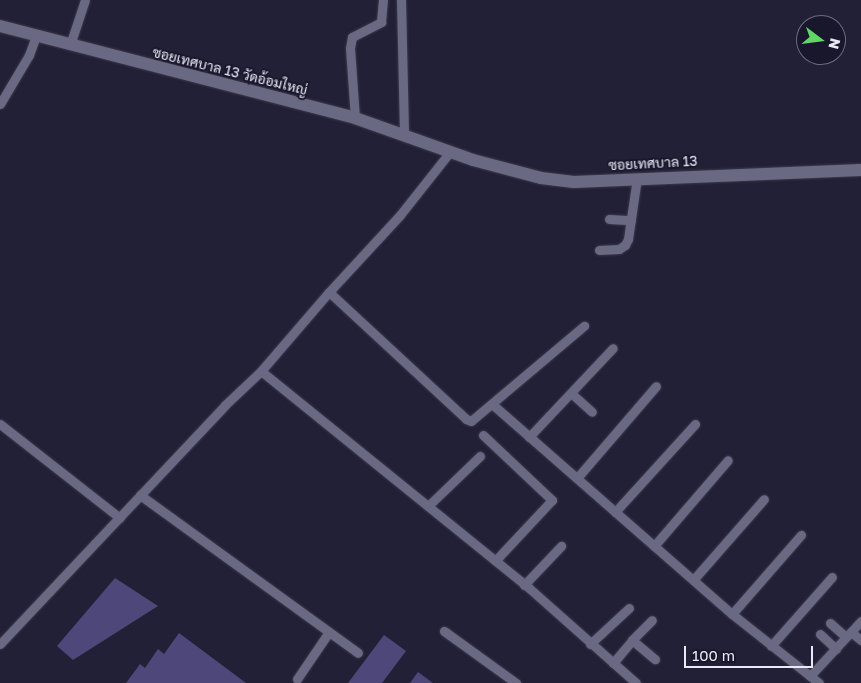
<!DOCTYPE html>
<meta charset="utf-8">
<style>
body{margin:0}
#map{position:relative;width:861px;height:683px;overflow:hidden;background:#222036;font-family:"Golos Text",Sarabun,sans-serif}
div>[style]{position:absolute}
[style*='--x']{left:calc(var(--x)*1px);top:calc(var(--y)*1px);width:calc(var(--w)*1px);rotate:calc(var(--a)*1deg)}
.building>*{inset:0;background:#4d4879}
.roads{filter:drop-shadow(0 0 1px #3d3a4d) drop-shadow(0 0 1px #3d3a4d)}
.street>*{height:9px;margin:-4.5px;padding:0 4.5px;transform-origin:4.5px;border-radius:4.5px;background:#6a6983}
.secondary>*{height:12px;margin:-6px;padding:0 6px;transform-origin:6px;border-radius:6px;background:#6a6983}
span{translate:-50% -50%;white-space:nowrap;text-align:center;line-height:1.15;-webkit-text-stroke:4px #19172c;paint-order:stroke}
.street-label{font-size:14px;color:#e9e9f8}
.north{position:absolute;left:796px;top:15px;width:50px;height:50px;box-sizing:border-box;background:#19172c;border:1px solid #6c6b7e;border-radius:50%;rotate:105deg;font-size:14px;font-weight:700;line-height:20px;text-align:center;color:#e9e9f8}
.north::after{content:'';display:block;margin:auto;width:18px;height:22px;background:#63d468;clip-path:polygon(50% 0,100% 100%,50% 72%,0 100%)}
.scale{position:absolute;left:684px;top:646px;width:129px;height:22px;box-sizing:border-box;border:2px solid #e9e9f8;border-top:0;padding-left:6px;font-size:15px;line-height:18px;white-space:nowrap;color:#e9e9f8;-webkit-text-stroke:4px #19172c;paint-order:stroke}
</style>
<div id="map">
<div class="building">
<i style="clip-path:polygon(115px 578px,158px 606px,73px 660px,57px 646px)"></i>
<i style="clip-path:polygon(179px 633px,246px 683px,126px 683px,140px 664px,145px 668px,158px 649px,164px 654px)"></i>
<i style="clip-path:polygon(384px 635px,406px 651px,382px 683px,348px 683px)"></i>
<i style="clip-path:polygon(418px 672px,433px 683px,410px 683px)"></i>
</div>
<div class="roads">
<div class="street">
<i style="--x:401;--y:0;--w:134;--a:88.7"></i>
<i style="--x:70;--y:45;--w:47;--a:-71.6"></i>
<i style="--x:0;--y:104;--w:57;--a:-59.4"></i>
<i style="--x:29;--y:55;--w:20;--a:-70"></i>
<i style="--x:355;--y:118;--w:70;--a:-94.1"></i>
<i style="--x:350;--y:48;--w:11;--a:-80"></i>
<i style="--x:352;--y:37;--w:33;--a:-27"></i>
<i style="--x:381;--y:22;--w:22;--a:-85"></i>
<i style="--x:609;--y:219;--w:22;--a:3"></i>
<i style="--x:599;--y:250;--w:20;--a:-3"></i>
<i style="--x:619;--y:249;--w:7;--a:-34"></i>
<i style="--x:625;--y:245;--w:7;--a:-63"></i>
<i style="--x:628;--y:239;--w:62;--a:-81.6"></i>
<i style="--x:329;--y:292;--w:187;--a:42.8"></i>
<i style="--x:466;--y:419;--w:5;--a:22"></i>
<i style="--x:471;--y:421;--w:148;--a:-40.1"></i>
<i style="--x:261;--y:371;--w:345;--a:39"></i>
<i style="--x:529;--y:588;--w:143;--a:41.6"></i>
<i style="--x:571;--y:393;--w:28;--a:42"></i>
<i style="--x:492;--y:404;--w:319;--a:41.2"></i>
<i style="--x:732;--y:614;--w:111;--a:38.4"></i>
<i style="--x:0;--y:424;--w:152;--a:38.1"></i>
<i style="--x:483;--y:435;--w:95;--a:43.3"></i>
<i style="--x:552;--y:500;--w:83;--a:133.1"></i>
<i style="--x:529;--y:437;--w:122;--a:-46.7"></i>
<i style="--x:577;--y:478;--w:121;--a:-49.3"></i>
<i style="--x:140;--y:495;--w:269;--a:35.9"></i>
<i style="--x:428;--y:506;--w:72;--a:-43.9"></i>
<i style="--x:615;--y:512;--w:119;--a:-47.7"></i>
<i style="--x:654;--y:546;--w:113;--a:-49.3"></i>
<i style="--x:694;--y:579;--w:106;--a:-48.8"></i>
<i style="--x:524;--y:585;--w:54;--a:-46.5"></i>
<i style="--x:732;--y:614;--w:105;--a:-48.9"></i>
<i style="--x:830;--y:623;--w:21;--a:41"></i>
<i style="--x:444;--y:631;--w:89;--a:35.8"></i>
<i style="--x:851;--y:632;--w:13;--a:39"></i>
<i style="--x:820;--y:634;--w:22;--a:43"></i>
<i style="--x:632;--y:640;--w:28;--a:-45"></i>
<i style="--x:0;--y:644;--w:328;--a:-46.7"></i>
<i style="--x:225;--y:405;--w:50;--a:-43.4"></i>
<i style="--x:261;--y:371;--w:104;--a:-49.3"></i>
<i style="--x:329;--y:292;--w:105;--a:-47.3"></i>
<i style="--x:400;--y:215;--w:80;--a:-51.6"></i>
<i style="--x:590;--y:644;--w:53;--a:-42.7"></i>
<i style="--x:771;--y:646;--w:92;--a:-48.5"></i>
<i style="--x:613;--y:663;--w:30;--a:-50"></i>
<i style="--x:632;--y:640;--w:30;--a:40"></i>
<i style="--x:810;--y:676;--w:75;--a:-47.2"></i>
<i style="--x:297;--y:679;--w:57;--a:-55.8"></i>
</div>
<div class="secondary">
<i style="--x:0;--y:26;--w:367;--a:14.5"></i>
<i style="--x:355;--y:118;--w:125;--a:19.6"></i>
<i style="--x:473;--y:160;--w:70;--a:14.8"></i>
<i style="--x:541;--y:178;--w:33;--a:7"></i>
<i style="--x:574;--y:182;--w:287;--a:-2.4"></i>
</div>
</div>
<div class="street-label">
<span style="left:230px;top:71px;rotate:14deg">ซอยเทศบาล 13 วัดอ้อมใหญ่</span>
<span style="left:653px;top:163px;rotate:-3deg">ซอยเทศบาล 13</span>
</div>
<div class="north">N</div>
<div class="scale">100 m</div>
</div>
